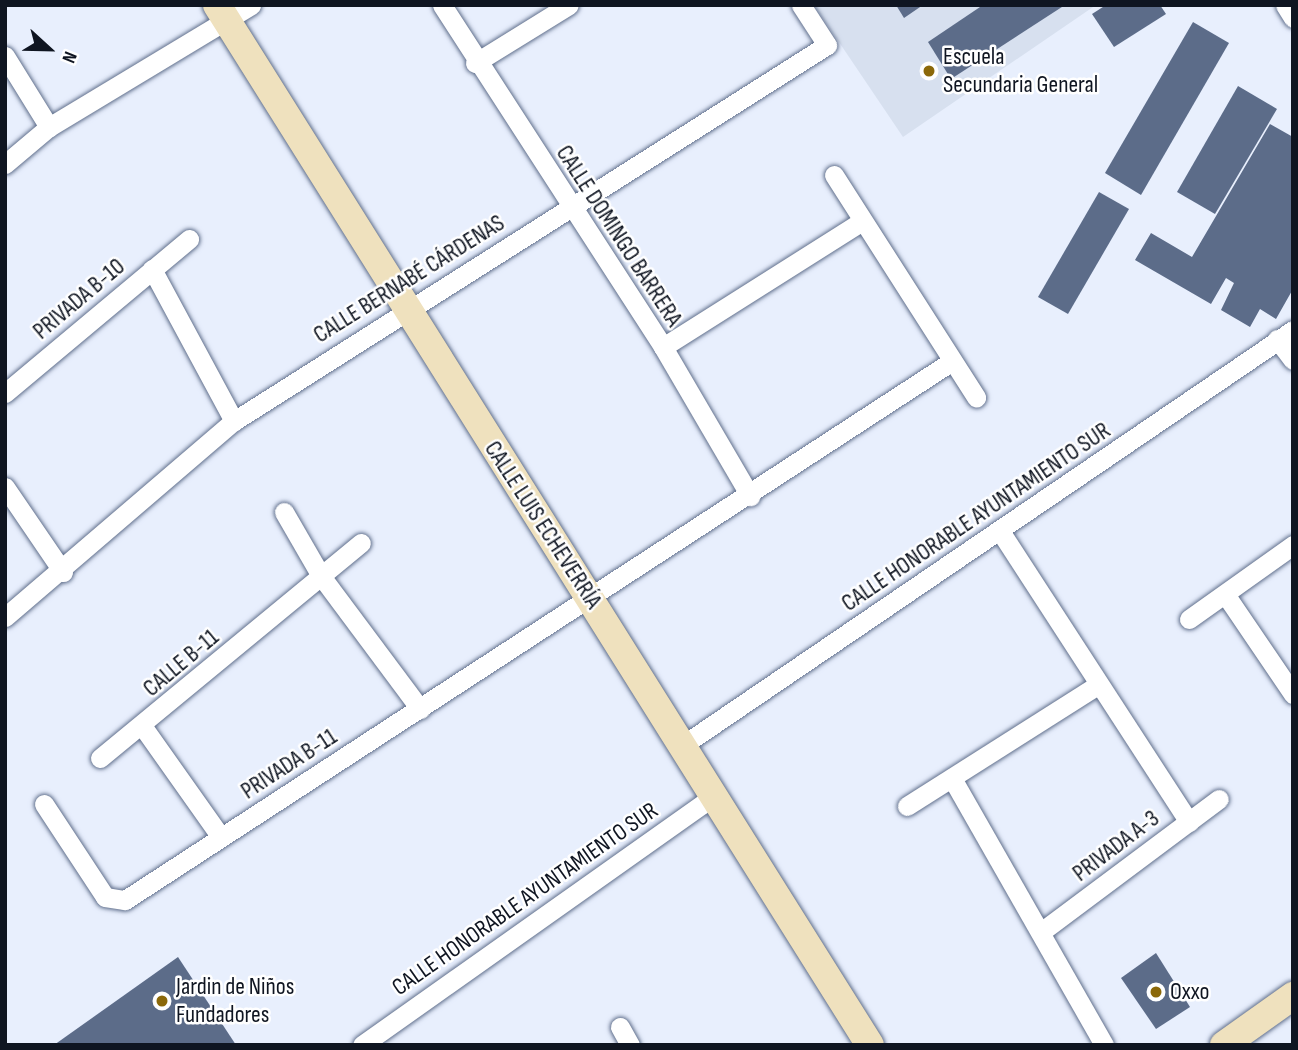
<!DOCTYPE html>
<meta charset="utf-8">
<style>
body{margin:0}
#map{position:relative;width:1298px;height:1050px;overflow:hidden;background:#e8effd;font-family:"Sofia Sans Condensed",sans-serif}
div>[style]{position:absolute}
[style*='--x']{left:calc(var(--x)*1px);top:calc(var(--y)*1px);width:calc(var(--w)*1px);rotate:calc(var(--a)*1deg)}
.built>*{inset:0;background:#d7e0ef}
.building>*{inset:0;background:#5c6c89}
.roads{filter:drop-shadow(0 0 2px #606f8c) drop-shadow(0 0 2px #606f8c)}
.street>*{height:19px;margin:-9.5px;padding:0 9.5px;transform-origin:9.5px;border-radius:9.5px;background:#fff}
.secondary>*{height:28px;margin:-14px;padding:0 14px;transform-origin:14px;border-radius:14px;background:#efe1be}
.dots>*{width:19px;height:19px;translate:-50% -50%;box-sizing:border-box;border:4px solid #fff;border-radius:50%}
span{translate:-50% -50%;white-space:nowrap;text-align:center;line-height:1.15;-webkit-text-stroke:5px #fff;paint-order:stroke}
.poi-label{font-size:24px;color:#0f1521}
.left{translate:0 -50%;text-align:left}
.street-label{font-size:24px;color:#0f1521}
.frame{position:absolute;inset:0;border:7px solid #0f1521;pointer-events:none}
.north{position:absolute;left:14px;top:14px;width:70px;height:70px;-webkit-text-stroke:5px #fff;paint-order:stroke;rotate:112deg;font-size:19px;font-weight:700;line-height:28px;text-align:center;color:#0f1521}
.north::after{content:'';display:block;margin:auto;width:24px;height:32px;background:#0f1521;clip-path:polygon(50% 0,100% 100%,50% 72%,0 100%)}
</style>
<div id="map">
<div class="built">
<i style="clip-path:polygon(814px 5px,1096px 5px,903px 137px)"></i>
</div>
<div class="building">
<i style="clip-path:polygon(896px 5px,923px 5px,904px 18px)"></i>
<i style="clip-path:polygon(983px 5px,1065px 5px,951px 79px,928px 42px)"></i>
<i style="clip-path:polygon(1106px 5px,1160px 5px,1166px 14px,1114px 47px,1092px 14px)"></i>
<i style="clip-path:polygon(1193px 22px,1229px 43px,1141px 195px,1105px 173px)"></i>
<i style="clip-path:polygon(1238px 86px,1277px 109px,1215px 214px,1177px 192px)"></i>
<i style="clip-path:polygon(1270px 124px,1293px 137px,1293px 289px,1276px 319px,1260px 309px,1250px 327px,1221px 310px,1234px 283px,1226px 278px,1211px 304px,1135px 260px,1151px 233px,1192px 257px)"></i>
<i style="clip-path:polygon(1099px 192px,1129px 209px,1068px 314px,1038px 297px)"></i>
<i style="clip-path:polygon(1156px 953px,1190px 1007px,1156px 1029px,1121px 978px)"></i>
<i style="clip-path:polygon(178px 957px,236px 1045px,54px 1045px)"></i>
</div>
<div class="roads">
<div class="street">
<i style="--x:442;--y:5;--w:407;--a:57.1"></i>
<i style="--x:663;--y:347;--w:173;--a:59.7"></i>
<i style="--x:1285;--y:5;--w:15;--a:58"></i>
<i style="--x:5;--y:56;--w:84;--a:58.2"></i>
<i style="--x:475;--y:63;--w:110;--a:-31.7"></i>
<i style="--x:5;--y:164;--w:57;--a:-40.1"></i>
<i style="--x:49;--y:127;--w:236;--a:-31.1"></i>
<i style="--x:834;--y:175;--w:264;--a:57.4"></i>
<i style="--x:152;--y:269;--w:173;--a:61.7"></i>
<i style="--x:1277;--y:339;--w:26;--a:53"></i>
<i style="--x:663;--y:347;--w:232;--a:-32.3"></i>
<i style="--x:5;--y:393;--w:240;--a:-39.9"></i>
<i style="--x:5;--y:487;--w:103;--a:55.7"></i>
<i style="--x:284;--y:512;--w:74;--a:60"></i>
<i style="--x:321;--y:576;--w:166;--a:53.3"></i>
<i style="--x:1000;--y:531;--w:347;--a:57"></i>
<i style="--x:1225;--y:594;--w:121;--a:55.8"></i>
<i style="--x:5;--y:617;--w:301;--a:-40.6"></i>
<i style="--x:234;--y:421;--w:702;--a:-32.38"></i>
<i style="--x:827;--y:45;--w:48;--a:-123"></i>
<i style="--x:1189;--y:619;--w:128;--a:-35.4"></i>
<i style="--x:143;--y:727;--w:135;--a:54.7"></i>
<i style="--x:686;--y:743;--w:734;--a:-34.23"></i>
<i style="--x:100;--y:758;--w:338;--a:-39.5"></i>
<i style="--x:953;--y:780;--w:305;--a:60.3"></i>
<i style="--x:44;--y:804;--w:111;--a:56.7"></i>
<i style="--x:105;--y:897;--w:20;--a:9"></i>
<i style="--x:125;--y:900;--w:987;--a:-33.09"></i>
<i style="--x:907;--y:806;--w:227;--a:-32.4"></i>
<i style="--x:1041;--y:932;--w:222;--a:-36.8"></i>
<i style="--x:620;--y:1027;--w:21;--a:61"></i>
<i style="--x:362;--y:1045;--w:434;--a:-35.3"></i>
</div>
<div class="secondary">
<i style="--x:217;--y:5;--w:1228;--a:57.88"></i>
<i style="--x:1224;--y:1045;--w:85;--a:-35.4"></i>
</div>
</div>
<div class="dots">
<i style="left:929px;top:71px;background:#8b6809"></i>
<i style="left:1156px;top:992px;background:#8b6809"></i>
<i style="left:162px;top:1001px;background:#8b6809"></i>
</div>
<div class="poi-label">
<span class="left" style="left:943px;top:71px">Escuela<br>Secundaria General</span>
<span class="left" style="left:176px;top:1001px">Jardin de Niños<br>Fundadores</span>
<span class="left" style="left:1170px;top:992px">Oxxo</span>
</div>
<div class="street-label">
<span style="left:619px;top:236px;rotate:57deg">CALLE DOMINGO BARRERA</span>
<span style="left:409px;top:279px;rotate:-32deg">CALLE BERNABÉ CÁRDENAS</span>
<span style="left:79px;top:299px;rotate:-40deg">PRIVADA B-10</span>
<span style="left:976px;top:517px;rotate:-34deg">CALLE HONORABLE AYUNTAMIENTO SUR</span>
<span style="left:543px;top:525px;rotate:57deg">CALLE LUIS ECHEVERRÍA</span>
<span style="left:181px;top:663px;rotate:-40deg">CALLE B-11</span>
<span style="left:289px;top:764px;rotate:-33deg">PRIVADA B-11</span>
<span style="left:1116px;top:846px;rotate:-37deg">PRIVADA A-3</span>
<span style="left:525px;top:899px;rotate:-35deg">CALLE HONORABLE AYUNTAMIENTO SUR</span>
</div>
<div class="frame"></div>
<div class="north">N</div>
</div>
